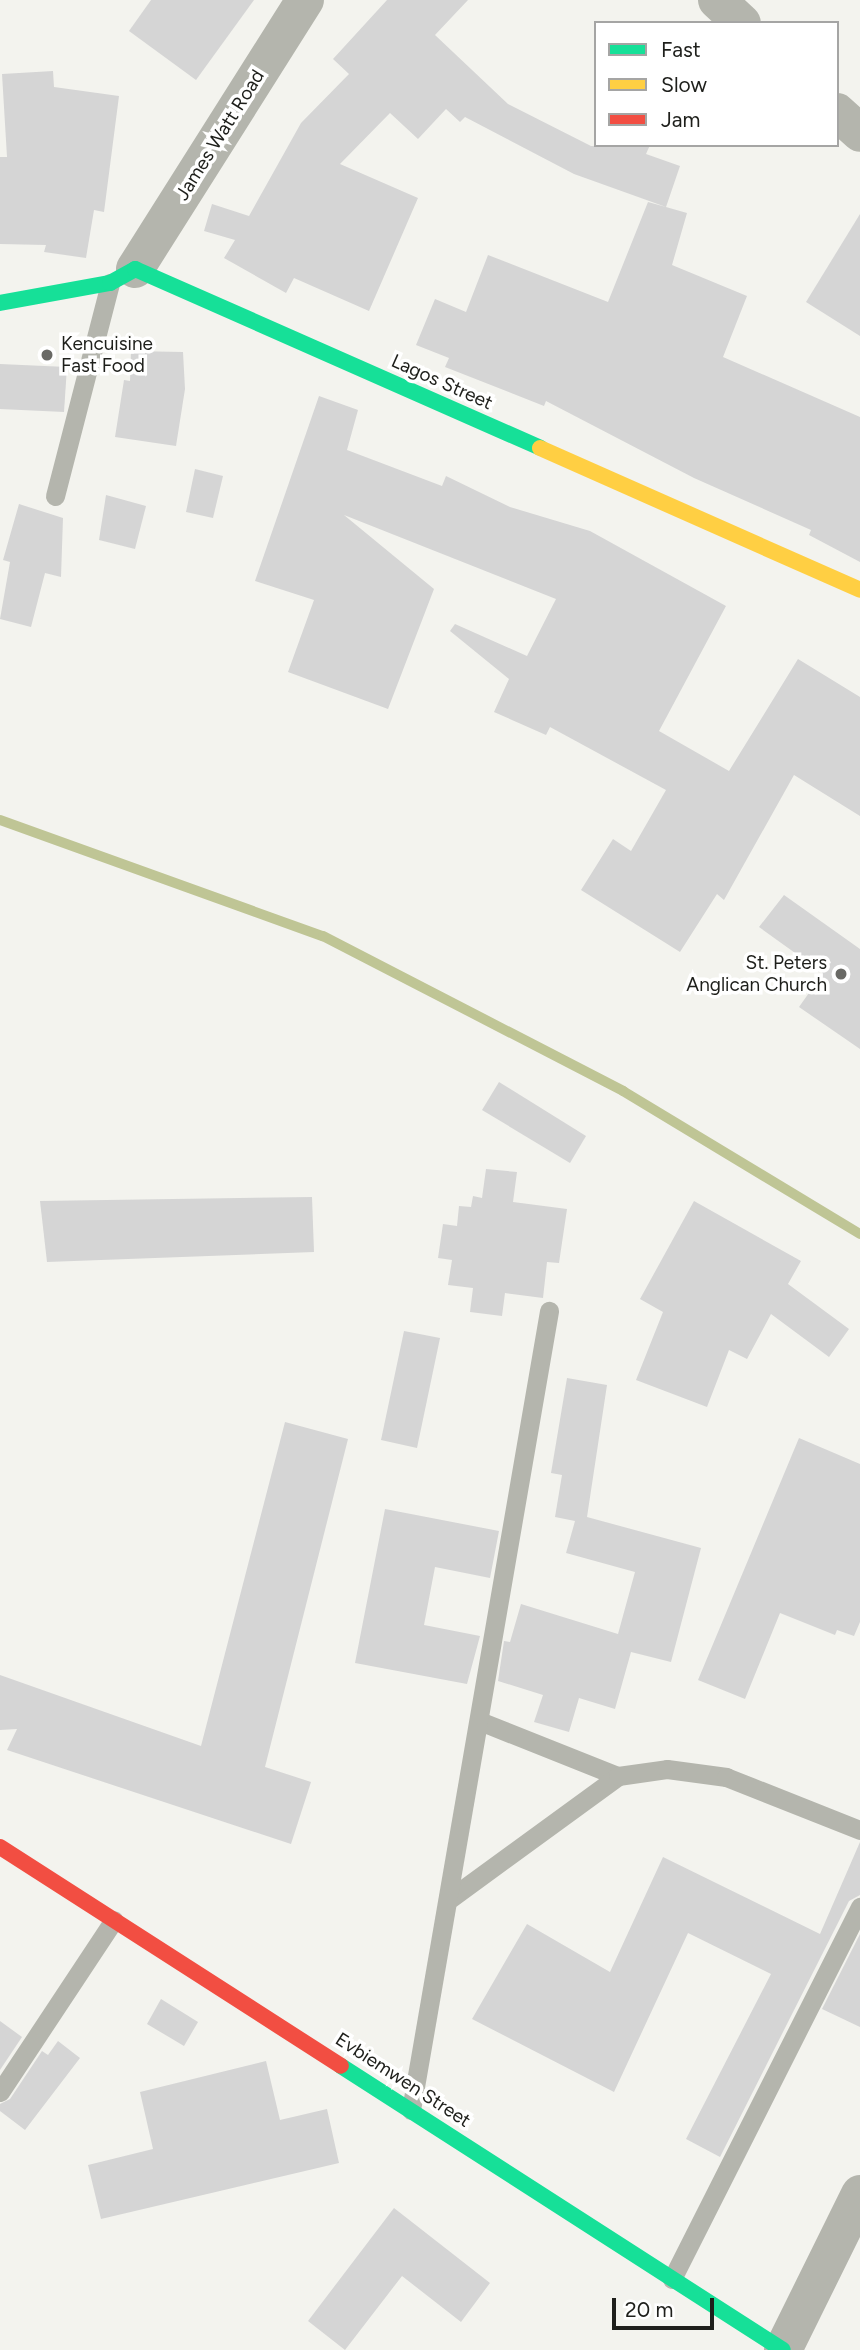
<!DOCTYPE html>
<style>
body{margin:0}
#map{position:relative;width:860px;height:2350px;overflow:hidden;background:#f3f3ee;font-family:Figtree,sans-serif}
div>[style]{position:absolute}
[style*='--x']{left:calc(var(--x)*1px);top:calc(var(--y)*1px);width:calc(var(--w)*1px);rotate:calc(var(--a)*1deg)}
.stream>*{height:10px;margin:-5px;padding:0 5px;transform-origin:5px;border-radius:5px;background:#bfc595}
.building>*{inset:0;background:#d5d5d5}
.lane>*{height:19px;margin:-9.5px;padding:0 9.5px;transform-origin:9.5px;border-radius:9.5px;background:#b4b5ad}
.street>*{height:38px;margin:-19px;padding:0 19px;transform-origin:19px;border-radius:19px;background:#b4b5ad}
.fast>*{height:16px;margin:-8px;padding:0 8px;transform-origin:8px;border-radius:8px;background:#16e098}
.slow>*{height:16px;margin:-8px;padding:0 8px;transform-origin:8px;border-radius:8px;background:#ffcf43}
.jam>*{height:16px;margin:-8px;padding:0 8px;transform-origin:8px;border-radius:8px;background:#f24e42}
.dots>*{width:19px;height:19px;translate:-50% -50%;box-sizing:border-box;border:4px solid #fff;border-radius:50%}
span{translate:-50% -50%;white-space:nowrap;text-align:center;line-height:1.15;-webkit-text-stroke:7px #fff;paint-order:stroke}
.street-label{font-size:19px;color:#1e1f1b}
.poi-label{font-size:19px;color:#1e1f1b}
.left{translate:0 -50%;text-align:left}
.right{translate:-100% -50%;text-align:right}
.legend{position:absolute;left:594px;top:21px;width:245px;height:126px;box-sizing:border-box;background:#fff;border:2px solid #a5a5a4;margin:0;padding:9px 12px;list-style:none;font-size:21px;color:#1e1f1b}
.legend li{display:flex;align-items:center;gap:14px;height:35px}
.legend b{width:35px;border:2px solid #a5a5a4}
.scale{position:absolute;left:612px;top:2298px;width:102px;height:32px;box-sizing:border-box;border:4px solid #1e1f1b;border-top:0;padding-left:9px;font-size:21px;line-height:24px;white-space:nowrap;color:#1e1f1b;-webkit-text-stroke:5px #fff;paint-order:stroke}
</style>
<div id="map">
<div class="stream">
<i style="--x:0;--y:820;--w:343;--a:19.8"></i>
<i style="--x:323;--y:936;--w:338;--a:27.3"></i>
<i style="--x:623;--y:1091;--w:277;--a:31.1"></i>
</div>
<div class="building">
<i style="clip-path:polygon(151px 0,254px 0,196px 80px,129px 31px)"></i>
<i style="clip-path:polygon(387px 0,468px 0,435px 35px,508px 104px,591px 146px,650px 145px,646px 154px,680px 166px,666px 207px,687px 213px,672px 265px,747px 296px,723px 357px,860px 417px,860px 562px,809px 535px,811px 530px,694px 478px,546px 401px,544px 406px,445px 367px,449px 358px,416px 345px,435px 299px,466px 312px,488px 255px,608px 302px,648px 202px,666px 207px,574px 174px,465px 117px,460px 122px,446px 109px,418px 139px,390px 113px,340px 164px,418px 198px,369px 311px,294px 278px,286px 293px,224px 258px,235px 240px,204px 231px,212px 204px,249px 216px,301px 123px,349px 74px,333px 59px)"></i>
<i style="clip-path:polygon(53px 71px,54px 87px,119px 96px,104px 212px,94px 210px,86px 258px,44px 252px,46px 245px,0 244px,0 157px,7px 157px,2px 74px)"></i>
<i style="clip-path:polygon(860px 214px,860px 336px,806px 302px)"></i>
<i style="clip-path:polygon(131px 351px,183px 352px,185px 389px,176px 446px,115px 437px,124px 380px,130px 381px)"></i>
<i style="clip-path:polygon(0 364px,67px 367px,64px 412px,0 409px)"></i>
<i style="clip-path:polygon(319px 396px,358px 410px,347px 450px,442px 486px,446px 476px,510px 507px,590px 531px,726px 606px,659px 731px,729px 771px,798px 659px,860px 697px,860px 816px,794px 775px,724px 900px,717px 894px,680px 952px,581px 890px,613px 839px,631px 851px,666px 790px,550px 727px,546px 735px,494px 712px,509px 679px,450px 631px,455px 624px,527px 656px,556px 599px,344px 515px,434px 589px,388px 709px,288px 672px,314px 600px,255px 581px)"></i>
<i style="clip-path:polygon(195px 469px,223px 476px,213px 518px,186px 512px)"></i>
<i style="clip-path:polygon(106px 495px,146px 506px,135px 549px,99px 540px)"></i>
<i style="clip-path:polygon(19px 504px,63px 518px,61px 577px,45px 573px,31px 627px,0 619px,10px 562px,3px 560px)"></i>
<i style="clip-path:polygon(784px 895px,860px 949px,860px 1049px,799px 1007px,823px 973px,759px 927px)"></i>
<i style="clip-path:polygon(499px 1082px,586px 1136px,570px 1163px,482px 1110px)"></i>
<i style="clip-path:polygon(486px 1169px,517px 1172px,513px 1202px,567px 1209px,559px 1263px,547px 1262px,543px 1298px,505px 1293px,502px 1316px,470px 1312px,473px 1288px,448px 1285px,452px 1260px,438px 1258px,443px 1224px,457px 1226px,459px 1206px,471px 1207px,473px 1196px,482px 1198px)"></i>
<i style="clip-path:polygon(312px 1197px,314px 1252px,47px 1262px,40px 1201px)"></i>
<i style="clip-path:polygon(694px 1201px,801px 1261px,788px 1284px,849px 1329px,829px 1357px,771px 1314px,747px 1359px,729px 1350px,707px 1407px,636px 1380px,663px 1312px,640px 1299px)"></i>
<i style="clip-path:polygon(404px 1331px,440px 1338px,417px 1448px,381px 1440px)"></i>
<i style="clip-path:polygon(567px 1378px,607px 1385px,587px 1517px,701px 1548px,671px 1662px,631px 1652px,615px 1709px,579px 1698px,569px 1732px,534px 1722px,543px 1695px,498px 1681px,504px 1641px,510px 1642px,521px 1604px,618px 1634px,635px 1572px,566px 1553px,575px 1521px,555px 1517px,562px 1475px,551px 1473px)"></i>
<i style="clip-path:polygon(285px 1422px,348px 1439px,265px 1767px,311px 1782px,291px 1844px,7px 1750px,17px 1729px,0 1730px,0 1675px,201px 1746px)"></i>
<i style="clip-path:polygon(799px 1438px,860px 1464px,860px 1622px,854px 1636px,837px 1630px,835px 1635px,780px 1613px,745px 1699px,698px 1680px)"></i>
<i style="clip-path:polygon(385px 1509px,499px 1531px,490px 1578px,435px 1567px,424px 1625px,480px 1636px,467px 1684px,355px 1663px)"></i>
<i style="clip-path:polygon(860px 1842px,860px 1895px,849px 1901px,720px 2157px,686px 2139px,771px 1974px,688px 1933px,614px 2092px,472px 2019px,527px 1924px,610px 1972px,663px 1857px,820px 1934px)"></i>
<i style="clip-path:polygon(860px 1934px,860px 2027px,822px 2009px)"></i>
<i style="clip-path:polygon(161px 1999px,198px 2022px,184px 2046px,147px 2024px)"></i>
<i style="clip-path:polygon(0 2021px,22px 2037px,0 2070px)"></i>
<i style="clip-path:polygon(58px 2041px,80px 2058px,25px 2130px,0 2111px,0 2104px,10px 2099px,42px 2051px,48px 2055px)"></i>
<i style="clip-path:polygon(266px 2061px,280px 2120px,327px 2109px,339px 2163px,101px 2219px,88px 2165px,153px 2149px,140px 2092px)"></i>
<i style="clip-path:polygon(394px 2208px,490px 2283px,461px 2322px,402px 2276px,345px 2350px,308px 2321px)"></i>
</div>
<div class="lane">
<i style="--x:55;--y:496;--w:220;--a:-75.5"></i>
<i style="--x:482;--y:1722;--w:146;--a:21.7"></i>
<i style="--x:451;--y:1898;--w:207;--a:-36.1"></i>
<i style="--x:618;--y:1776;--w:49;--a:-8.1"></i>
<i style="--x:667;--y:1769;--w:60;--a:7.7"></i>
<i style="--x:726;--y:1777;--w:144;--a:21.6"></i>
<i style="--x:0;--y:2092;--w:206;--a:-56.5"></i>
<i style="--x:411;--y:2110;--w:811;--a:-80.2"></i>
<i style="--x:672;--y:2279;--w:417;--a:-63.2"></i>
</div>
<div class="street">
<i style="--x:717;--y:0;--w:34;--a:43"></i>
<i style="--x:837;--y:112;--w:31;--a:42"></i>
<i style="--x:135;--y:269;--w:318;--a:-57.7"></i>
<i style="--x:783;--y:2350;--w:174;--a:-63.7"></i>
</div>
<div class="fast">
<i style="--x:0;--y:303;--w:112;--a:-10.3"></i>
<i style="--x:110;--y:283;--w:29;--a:-29"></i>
<i style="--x:135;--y:269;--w:443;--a:23.8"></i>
<i style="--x:341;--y:2066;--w:525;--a:32.72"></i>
</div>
<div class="slow">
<i style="--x:540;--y:448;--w:350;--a:23.9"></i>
</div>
<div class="jam">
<i style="--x:0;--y:1847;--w:405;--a:32.7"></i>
</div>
<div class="dots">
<i style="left:47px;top:355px;background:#696965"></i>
<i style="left:841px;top:974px;background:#696965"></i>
</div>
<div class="street-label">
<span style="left:220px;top:135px;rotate:-58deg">James Watt Road</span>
<span style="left:442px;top:382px;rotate:24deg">Lagos Street</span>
<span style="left:403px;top:2080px;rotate:33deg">Evbiemwen Street</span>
</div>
<div class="poi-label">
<span class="left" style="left:61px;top:355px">Kencuisine<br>Fast Food</span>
<span class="right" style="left:827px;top:974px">St. Peters<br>Anglican Church</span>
</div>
<ul class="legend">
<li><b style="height:9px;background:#16e098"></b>Fast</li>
<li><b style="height:9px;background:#ffcf43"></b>Slow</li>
<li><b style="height:9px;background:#f24e42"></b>Jam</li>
</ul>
<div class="scale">20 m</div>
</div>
